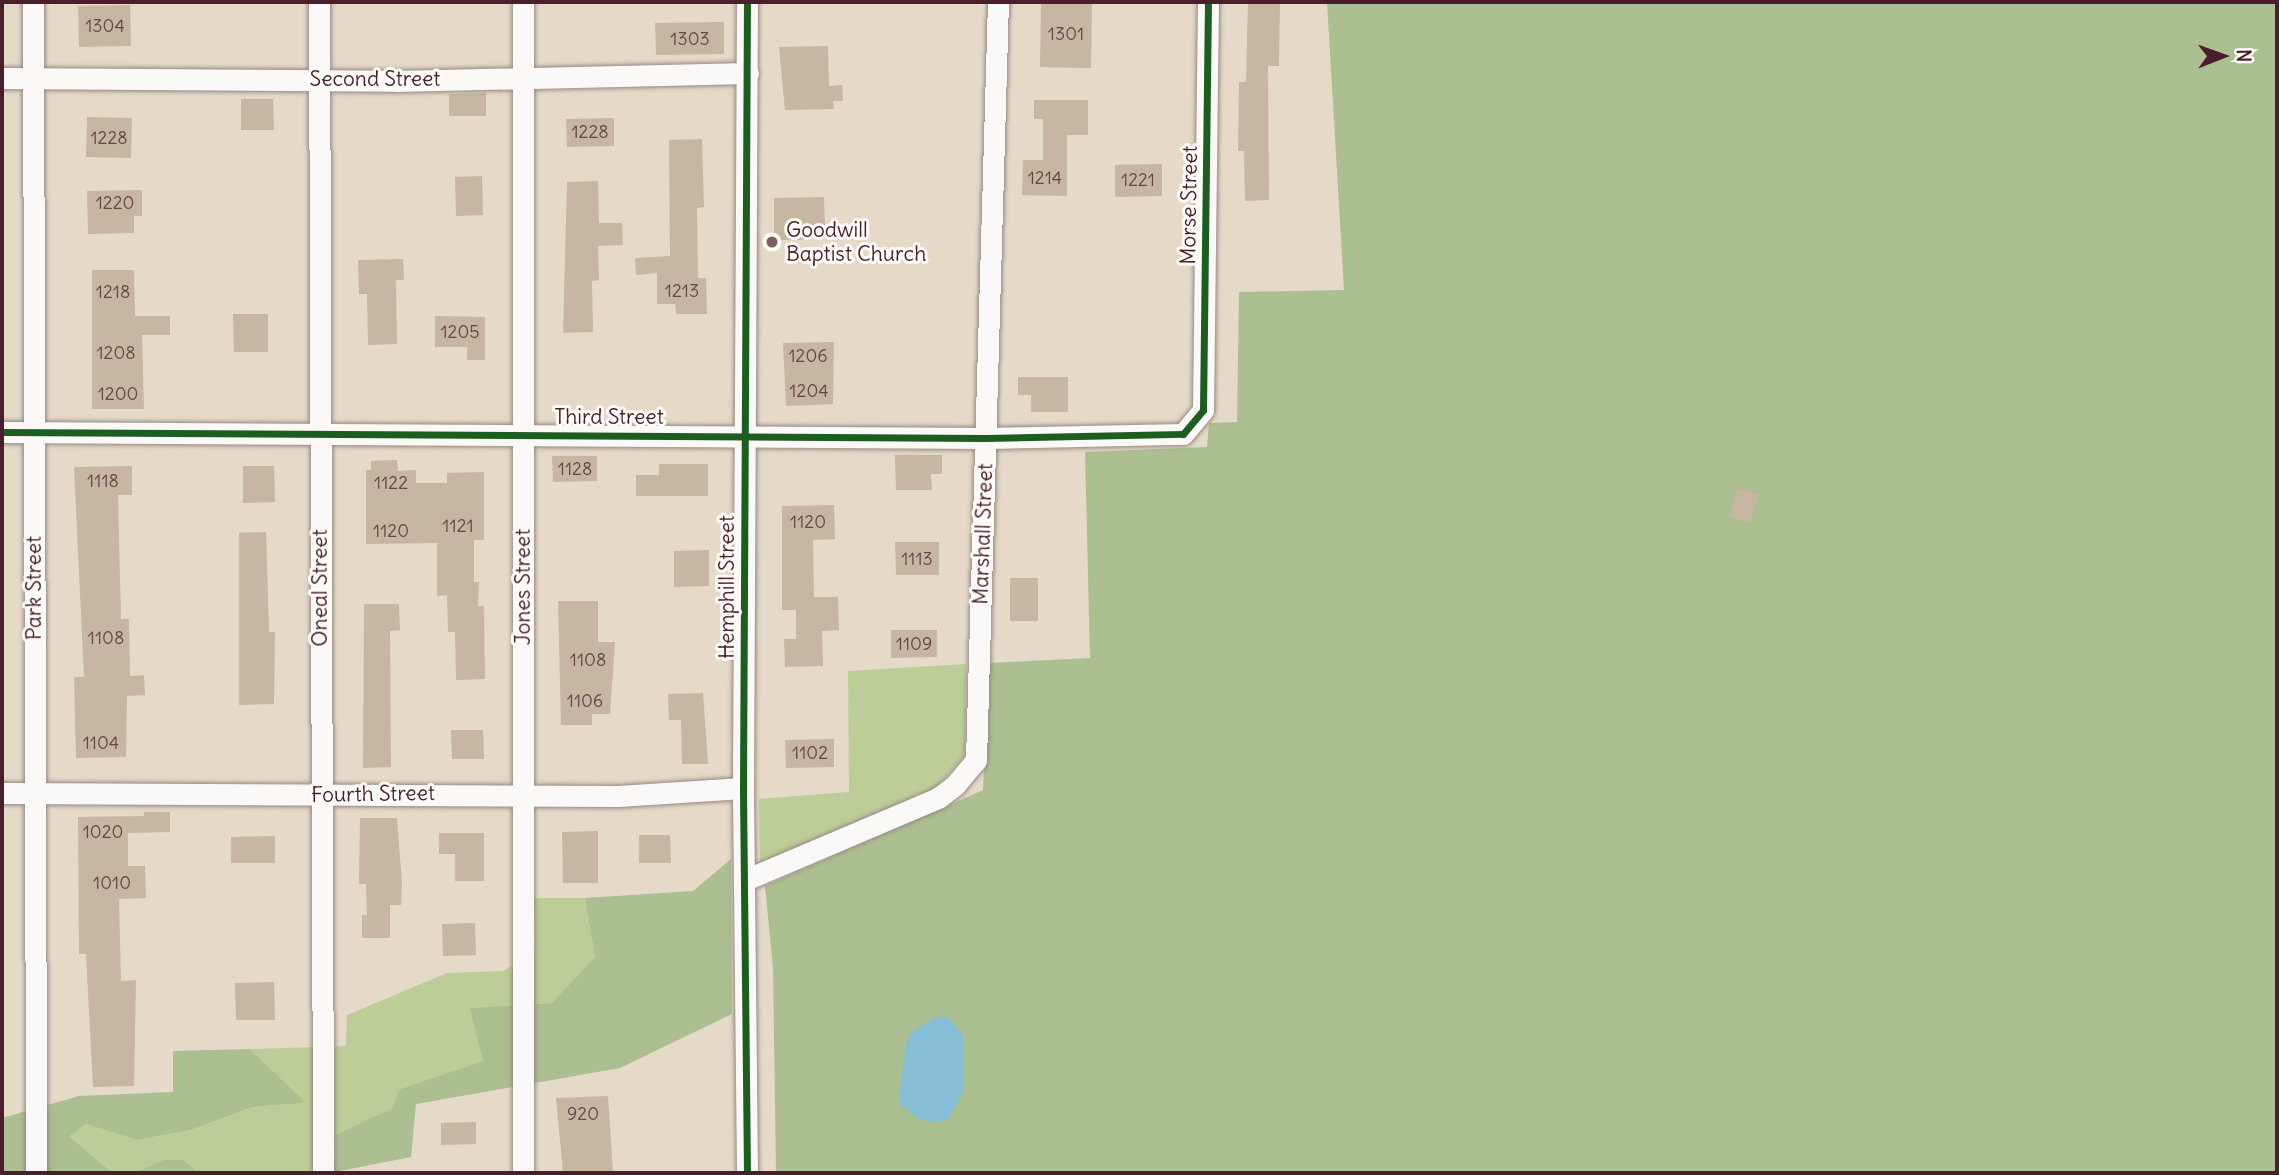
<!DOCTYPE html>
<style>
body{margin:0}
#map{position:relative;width:2279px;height:1175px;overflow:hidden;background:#e5d9c8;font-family:Delius,sans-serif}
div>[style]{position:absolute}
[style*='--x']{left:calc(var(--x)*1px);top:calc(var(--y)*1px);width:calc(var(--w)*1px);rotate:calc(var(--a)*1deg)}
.green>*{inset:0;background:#bdcd97}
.forest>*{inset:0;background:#acbf90}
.water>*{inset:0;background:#86bed5}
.building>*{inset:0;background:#c6b6a2}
.roads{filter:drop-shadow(0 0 2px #968983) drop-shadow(0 0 2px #968983)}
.minor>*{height:21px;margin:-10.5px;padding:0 10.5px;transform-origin:10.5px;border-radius:10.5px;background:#fbf9f7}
.cycleway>*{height:7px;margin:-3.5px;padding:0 3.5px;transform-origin:3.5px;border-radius:3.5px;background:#1b5e20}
.dots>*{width:19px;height:19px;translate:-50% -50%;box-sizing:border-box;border:4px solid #fdfcf7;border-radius:50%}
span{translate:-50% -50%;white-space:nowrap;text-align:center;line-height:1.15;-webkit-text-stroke:6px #fdfcf7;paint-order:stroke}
.number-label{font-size:18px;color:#694549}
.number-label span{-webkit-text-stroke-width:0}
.street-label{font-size:21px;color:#4a1f2b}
.poi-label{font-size:21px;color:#4a1f2b}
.left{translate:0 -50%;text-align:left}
.frame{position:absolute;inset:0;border:4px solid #4a1f2b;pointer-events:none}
.north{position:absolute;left:2188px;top:21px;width:70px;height:70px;-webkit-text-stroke:5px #fdfcf7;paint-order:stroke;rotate:89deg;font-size:19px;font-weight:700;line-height:28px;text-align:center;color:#4a1f2b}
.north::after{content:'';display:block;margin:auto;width:24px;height:32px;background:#4a1f2b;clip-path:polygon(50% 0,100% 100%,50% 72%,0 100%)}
</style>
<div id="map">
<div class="green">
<i style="clip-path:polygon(966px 664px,965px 755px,936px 788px,760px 864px,759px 799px,849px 792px,848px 671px)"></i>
<i style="clip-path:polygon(534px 898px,585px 898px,595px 957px,552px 1003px,471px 1008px,483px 1061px,400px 1089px,392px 1108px,336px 1135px,335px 1172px,199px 1173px,184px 1160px,163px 1160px,135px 1173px,113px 1173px,68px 1135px,86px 1124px,137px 1140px,191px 1130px,252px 1107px,305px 1103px,250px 1049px,346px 1046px,347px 1015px,447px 973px,503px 971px,535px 953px)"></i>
</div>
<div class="forest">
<i style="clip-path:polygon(1327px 2px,2277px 2px,2277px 1173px,776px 1173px,773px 969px,765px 886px,983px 790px,989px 663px,1090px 658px,1085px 452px,1207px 447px,1209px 423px,1237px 422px,1239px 292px,1344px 290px)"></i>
<i style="clip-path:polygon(731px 859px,732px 1014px,620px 1068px,416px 1104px,411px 1157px,335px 1172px,336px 1135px,392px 1108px,400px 1089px,483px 1061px,470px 1008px,552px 1003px,595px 957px,585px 898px,693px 891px)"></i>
<i style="clip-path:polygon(250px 1049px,306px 1103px,252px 1107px,191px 1130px,137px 1140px,86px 1124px,69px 1136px,113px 1173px,2px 1173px,2px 1118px,79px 1096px,173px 1092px,173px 1051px)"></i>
<i style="clip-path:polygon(163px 1160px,184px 1160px,199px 1173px,135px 1173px)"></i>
</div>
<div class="water">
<i style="clip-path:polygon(936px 1017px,948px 1017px,963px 1035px,964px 1089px,948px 1120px,933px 1122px,919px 1119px,900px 1105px,899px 1094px,907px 1041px,912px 1032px)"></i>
</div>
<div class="building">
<i style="clip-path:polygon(1041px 2px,1092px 2px,1091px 68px,1040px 67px)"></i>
<i style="clip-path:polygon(1248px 2px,1280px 2px,1279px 66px,1268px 66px,1269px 200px,1245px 201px,1244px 151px,1238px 151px,1239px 82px,1246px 82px)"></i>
<i style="clip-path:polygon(130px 5px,131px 46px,79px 47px,78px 6px)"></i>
<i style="clip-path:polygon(724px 22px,724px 54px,656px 55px,655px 23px)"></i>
<i style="clip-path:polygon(828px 46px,829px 86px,842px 85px,843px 101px,833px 101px,834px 109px,785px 110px,779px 47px)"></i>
<i style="clip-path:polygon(486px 93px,486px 116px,449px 116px,449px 94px)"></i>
<i style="clip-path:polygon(241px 99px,273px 99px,274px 130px,241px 130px)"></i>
<i style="clip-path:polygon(1034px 100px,1088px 100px,1088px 135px,1067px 135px,1067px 196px,1022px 195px,1023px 160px,1043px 160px,1043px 119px,1034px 119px)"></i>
<i style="clip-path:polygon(87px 117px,132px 118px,131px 158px,86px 157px)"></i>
<i style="clip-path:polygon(614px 118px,614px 146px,567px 147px,566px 119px)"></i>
<i style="clip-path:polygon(702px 139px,704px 207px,697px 208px,698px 278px,706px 278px,707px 314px,676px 314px,675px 304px,657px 304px,657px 273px,636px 275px,635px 258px,670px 256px,669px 140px)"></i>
<i style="clip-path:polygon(1162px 164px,1162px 196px,1115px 197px,1115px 165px)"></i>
<i style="clip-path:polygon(482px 176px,483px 215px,456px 216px,455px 177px)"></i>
<i style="clip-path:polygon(598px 181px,599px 223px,622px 223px,623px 245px,598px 246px,599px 280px,592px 281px,593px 332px,563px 333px,567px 182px)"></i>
<i style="clip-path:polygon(142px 190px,142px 216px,134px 216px,134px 233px,88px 234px,87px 191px)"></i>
<i style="clip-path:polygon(824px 197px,825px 227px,805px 227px,805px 240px,774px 240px,774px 198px)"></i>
<i style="clip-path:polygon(403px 259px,404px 280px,396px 280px,397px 344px,368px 345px,367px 294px,359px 294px,358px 260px)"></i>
<i style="clip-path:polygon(92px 270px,134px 270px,135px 316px,170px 316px,170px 335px,142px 335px,144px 409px,92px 409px)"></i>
<i style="clip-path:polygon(233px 314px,268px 314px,268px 352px,234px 352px)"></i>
<i style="clip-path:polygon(435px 316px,485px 317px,485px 360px,467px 360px,467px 347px,435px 347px)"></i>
<i style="clip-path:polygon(834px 342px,833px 404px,786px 406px,783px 343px)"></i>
<i style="clip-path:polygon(1018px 377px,1068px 377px,1068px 412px,1031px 412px,1031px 395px,1018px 395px)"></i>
<i style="clip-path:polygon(895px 455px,942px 455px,942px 474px,931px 474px,932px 490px,896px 490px)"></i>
<i style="clip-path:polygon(552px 456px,597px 456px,597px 481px,553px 482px)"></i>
<i style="clip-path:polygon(397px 460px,398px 471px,416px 470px,416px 483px,447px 483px,447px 473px,484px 472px,484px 540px,474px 540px,474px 582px,479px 582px,478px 606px,484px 606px,485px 679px,456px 680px,455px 632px,448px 632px,447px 595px,437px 596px,437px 543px,366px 544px,366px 470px,371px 470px,371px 461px)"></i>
<i style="clip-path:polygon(659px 464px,708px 464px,708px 496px,636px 496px,636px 475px,659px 475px)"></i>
<i style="clip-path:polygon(132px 466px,132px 495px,118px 495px,121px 619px,129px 619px,130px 676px,144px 675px,145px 695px,127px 696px,126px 757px,76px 758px,74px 677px,84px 677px,74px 467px)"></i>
<i style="clip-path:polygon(243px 466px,274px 466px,275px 502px,243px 503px)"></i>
<i style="clip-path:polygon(1737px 488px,1759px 495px,1750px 523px,1729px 516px)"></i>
<i style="clip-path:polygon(834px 505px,835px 539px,813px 540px,814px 597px,838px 597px,839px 630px,822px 631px,823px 666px,785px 667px,784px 639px,796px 639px,796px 610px,782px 610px,782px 506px)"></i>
<i style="clip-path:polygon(266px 532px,269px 632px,275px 632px,274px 704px,239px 705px,239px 533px)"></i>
<i style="clip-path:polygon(895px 542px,939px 542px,939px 575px,896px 575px)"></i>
<i style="clip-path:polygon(709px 550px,709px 586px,674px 587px,674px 551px)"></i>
<i style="clip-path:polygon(1010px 578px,1038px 578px,1038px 621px,1010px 621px)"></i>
<i style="clip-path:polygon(558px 601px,598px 601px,598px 642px,615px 642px,610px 714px,592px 714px,592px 725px,561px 725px)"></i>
<i style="clip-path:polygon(364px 604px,399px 604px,400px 630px,390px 631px,391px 767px,363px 768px)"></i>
<i style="clip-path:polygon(891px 630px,937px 630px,937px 657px,891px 658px)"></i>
<i style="clip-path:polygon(703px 693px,708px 764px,682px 764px,681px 720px,669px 720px,668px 694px)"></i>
<i style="clip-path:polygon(451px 730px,483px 730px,484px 759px,452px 759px)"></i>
<i style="clip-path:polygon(834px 739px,834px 767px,786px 768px,785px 740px)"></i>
<i style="clip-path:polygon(144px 812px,170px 812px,170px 832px,128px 833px,128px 866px,145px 866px,146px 898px,119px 899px,121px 981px,136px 980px,134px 1086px,93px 1087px,86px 954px,79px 954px,78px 817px,144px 816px)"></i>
<i style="clip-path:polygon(360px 818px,397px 818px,402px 883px,401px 905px,390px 905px,390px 938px,362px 938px,362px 915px,367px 915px,366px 884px,359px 884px)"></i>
<i style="clip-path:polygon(598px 831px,598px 883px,563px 883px,562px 832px)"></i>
<i style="clip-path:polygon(439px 833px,484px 833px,484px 881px,455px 881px,455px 854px,439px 854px)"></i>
<i style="clip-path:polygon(639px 835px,670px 835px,671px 863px,639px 863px)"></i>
<i style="clip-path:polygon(275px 836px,275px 863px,231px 863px,231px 837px)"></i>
<i style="clip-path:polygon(475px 923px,476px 955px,443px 956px,442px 924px)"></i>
<i style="clip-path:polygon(274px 982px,275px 1020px,236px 1020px,235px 983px)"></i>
<i style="clip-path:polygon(608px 1096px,613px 1173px,563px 1173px,556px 1098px)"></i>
<i style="clip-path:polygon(476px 1122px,476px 1144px,441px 1145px,441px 1123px)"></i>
</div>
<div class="roads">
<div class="minor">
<i style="--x:33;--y:2;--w:1171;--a:89.85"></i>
<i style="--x:319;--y:2;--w:1171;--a:89.8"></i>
<i style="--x:2;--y:78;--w:394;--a:0.4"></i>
<i style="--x:396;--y:81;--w:352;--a:-1.3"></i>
<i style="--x:2;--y:432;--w:984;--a:0.35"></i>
<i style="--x:986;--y:438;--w:197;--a:-1.2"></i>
<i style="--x:1183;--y:434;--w:31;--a:-50"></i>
<i style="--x:1203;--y:410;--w:408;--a:-89.3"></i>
<i style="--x:2;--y:793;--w:616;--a:0.28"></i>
<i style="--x:618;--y:796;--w:125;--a:-3.7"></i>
<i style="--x:745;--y:880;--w:210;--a:-23"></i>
<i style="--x:938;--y:798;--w:21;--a:-37"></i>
<i style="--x:955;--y:785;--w:33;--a:-50"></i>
<i style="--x:976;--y:760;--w:758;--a:-88.34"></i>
<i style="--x:523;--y:1173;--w:1171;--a:-90"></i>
<i style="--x:747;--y:1173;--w:385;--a:-90.6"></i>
<i style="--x:743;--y:788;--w:786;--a:-89.71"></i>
</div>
</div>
<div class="cycleway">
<i style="--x:2;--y:432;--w:984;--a:0.35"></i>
<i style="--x:986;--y:438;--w:197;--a:-1.2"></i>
<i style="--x:1183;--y:434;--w:31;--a:-50"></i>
<i style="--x:1203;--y:410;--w:408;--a:-89.3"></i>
<i style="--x:747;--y:1173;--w:385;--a:-90.6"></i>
<i style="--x:743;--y:788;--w:786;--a:-89.71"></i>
</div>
<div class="dots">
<i style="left:772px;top:242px;background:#806062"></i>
</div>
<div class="number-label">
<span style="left:105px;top:26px">1304</span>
<span style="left:1066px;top:34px">1301</span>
<span style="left:690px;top:39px">1303</span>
<span style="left:590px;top:132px">1228</span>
<span style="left:109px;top:138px">1228</span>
<span style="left:1045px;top:178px">1214</span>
<span style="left:1138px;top:180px">1221</span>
<span style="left:115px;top:203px">1220</span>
<span style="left:682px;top:291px">1213</span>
<span style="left:113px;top:292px">1218</span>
<span style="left:460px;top:332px">1205</span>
<span style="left:116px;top:353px">1208</span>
<span style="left:808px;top:356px">1206</span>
<span style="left:809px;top:391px">1204</span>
<span style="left:118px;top:394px">1200</span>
<span style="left:575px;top:469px">1128</span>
<span style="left:103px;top:481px">1118</span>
<span style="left:391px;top:483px">1122</span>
<span style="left:808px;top:522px">1120</span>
<span style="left:458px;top:526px">1121</span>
<span style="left:391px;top:531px">1120</span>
<span style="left:917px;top:559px">1113</span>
<span style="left:106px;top:638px">1108</span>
<span style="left:914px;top:644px">1109</span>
<span style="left:588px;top:660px">1108</span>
<span style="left:585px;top:701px">1106</span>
<span style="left:101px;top:743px">1104</span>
<span style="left:810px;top:753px">1102</span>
<span style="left:103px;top:832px">1020</span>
<span style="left:112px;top:883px">1010</span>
<span style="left:583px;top:1114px">920</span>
</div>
<div class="street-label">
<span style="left:375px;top:79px">Second Street</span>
<span style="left:1189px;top:205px;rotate:-89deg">Morse Street</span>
<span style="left:609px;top:417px">Third Street</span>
<span style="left:983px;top:534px;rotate:-88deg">Marshall Street</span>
<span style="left:523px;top:587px;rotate:-90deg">Jones Street</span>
<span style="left:727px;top:587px;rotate:-90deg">Hemphill Street</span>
<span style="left:34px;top:588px;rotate:-90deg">Park Street</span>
<span style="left:320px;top:588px;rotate:-90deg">Oneal Street</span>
<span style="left:373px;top:794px;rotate:-1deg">Fourth Street</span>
</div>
<div class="poi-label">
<span class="left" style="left:786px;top:242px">Goodwill<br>Baptist Church</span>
</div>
<div class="frame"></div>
<div class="north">N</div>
</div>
